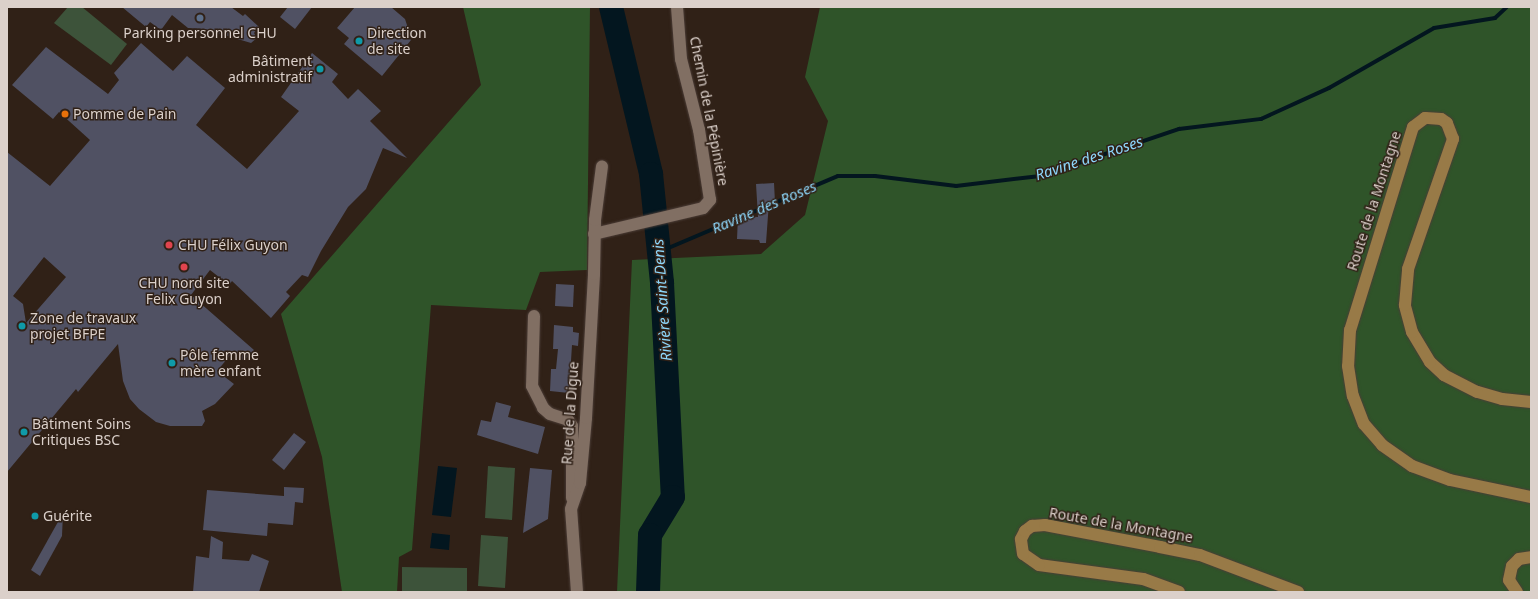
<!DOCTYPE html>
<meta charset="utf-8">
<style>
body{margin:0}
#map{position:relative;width:1538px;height:599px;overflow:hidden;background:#302117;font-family:"Noto Sans",sans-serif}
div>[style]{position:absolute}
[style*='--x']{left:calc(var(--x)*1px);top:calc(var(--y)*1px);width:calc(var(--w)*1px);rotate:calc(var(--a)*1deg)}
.green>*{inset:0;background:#3d533a}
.forest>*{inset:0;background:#2f5429}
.water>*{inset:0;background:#03161f}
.stream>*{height:4px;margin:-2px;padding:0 2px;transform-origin:2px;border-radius:2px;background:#03161f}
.river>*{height:24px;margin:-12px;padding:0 12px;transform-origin:12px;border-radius:12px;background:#03161f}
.building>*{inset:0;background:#505163}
.roads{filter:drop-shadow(0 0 1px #4b3d37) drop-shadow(0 0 1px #4b3d37)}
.minor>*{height:12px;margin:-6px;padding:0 6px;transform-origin:6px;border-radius:6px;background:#816f63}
.major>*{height:12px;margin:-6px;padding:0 6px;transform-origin:6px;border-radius:6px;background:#987a47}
.dots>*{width:11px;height:11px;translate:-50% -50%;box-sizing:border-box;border:2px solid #302117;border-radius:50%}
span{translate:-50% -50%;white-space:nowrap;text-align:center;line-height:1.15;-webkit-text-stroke:3px #302117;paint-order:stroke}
.poi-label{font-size:14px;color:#dbd0ca}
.left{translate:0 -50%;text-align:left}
.right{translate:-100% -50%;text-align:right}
.street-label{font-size:14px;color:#dbd0ca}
.water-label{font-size:15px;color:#8dd6fa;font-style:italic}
.frame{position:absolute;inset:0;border:8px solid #dbd0ca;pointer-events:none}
</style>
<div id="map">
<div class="green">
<i style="clip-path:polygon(68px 7px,82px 7px,127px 44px,111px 65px,54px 23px)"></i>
<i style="clip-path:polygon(488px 466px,515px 468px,512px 520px,485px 518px)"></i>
<i style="clip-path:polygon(481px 535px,508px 537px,505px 588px,478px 586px)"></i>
<i style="clip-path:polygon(402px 567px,467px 568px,467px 592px,402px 592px)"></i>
</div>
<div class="forest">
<i style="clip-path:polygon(463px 7px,590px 7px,587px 270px,540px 272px,526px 310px,431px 305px,412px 550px,399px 557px,397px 592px,342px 592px,322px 457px,281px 314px,481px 85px)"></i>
<i style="clip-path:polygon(820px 7px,1531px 7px,1531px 592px,617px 592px,632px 260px,761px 254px,805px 215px,828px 121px,805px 77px)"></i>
</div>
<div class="water">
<i style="clip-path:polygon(438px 466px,457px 468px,451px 517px,432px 515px)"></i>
<i style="clip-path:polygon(432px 533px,450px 535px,449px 550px,430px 548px)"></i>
</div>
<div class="stream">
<i style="--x:659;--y:252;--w:194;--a:-23"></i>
<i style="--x:838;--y:176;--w:37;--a:0"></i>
<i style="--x:875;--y:176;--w:82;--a:7"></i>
<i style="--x:956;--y:186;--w:85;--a:-6.8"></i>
<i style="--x:1040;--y:176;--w:147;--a:-18.7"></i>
<i style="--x:1179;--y:129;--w:83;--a:-7"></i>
<i style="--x:1261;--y:119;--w:75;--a:-24.5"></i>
<i style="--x:1329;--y:88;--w:121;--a:-29.7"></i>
<i style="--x:1434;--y:28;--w:62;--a:-9.3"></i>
<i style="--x:1495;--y:18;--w:16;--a:-43"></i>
</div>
<div class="river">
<i style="--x:611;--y:7;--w:172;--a:76.5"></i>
<i style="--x:651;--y:174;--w:110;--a:84.2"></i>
<i style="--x:662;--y:283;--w:214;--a:87.1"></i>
<i style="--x:673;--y:497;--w:44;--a:121.2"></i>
<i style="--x:650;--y:535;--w:57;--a:92"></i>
</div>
<div class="building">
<i style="clip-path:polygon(122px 7px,231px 7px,243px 16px,245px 14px,259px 27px,254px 33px,257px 38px,251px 43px,204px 29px,188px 28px,172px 15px,161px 30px,150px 22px,146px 27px)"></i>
<i style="clip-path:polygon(288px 7px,312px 7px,295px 29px,280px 17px)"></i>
<i style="clip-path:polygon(355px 7px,391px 7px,405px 19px,409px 31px,405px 35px,411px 40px,382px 76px,344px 44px,349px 38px,337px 28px)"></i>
<i style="clip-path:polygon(evenodd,141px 43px,173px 71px,187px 56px,225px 88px,196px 125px,247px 169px,299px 111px,281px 97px,312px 53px,338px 74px,332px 82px,348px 99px,358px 89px,381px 111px,370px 121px,407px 158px,383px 148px,366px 189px,348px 207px,321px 251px,308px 277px,302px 275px,286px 292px,290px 296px,271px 318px,232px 281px,229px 285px,210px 270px,191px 295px,254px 350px,244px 361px,233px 352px,217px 371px,234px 384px,215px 404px,202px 411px,205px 421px,202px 426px,170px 426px,156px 422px,139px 409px,130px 399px,123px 381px,118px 344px,78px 392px,76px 389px,7px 472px,7px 152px,50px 186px,90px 140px,59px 112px,53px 119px,12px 85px,46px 47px,108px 94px,119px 80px,114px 73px,141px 43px,44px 257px,66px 277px,26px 323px,23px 304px,13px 296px,44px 257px)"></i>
<i style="clip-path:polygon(774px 183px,775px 202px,769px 202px,766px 243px,760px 243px,759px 240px,737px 239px,738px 216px,758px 217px,756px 184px)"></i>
<i style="clip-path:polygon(556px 284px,574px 285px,573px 307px,555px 306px)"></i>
<i style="clip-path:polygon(554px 325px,573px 327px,573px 332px,579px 333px,578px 346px,572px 345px,569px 393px,550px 391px,551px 369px,556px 369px,558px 349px,553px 349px)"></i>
<i style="clip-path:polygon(496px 402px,511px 406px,508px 417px,545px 427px,538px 454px,477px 435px,481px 420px,491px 422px)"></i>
<i style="clip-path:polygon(294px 433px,306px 442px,284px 470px,272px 460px)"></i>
<i style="clip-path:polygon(530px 468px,552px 470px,548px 519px,523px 533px)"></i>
<i style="clip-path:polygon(284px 487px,304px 488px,303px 503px,295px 502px,293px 525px,268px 523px,267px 536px,203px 530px,207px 490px,284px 496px)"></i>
<i style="clip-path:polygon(63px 513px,62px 536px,40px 576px,31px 570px)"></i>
<i style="clip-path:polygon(211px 536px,223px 542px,222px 559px,249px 561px,252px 554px,269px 561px,259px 592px,193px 592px,196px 556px,209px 558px)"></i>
</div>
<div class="roads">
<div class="minor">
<i style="--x:594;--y:234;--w:112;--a:-13.4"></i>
<i style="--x:703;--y:208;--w:11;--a:-49"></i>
<i style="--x:710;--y:200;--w:71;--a:-98.9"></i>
<i style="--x:699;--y:130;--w:73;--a:-104.2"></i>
<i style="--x:681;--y:59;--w:52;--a:-94.4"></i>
<i style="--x:534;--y:316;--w:70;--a:91.6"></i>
<i style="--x:532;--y:386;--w:25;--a:63"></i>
<i style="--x:543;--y:408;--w:9;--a:41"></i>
<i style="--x:550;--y:414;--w:19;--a:18"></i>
<i style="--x:568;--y:420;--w:7;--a:56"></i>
<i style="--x:572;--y:426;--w:72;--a:90"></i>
<i style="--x:577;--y:592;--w:83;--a:-94.1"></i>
<i style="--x:571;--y:509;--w:28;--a:-71"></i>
<i style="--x:580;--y:483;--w:65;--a:-84.7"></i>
<i style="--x:586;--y:418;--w:144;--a:-86.8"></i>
<i style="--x:594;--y:274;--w:54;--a:-88.9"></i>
<i style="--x:595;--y:220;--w:54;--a:-82.6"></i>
</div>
<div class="major">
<i style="--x:1531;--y:402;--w:29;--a:-174"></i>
<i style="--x:1502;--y:399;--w:26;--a:-164"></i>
<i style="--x:1477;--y:392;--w:37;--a:-153"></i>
<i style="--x:1444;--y:375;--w:19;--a:-137"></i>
<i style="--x:1430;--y:362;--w:35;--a:-121"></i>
<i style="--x:1412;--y:332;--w:28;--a:-105"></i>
<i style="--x:1405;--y:305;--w:36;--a:-85"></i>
<i style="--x:1408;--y:269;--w:138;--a:-70.9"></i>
<i style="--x:1453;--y:139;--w:17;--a:-111"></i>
<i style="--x:1447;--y:123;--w:7;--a:-146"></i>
<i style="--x:1441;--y:119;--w:16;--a:-176"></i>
<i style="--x:1425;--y:118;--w:15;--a:143"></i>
<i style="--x:1413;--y:127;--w:213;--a:107.2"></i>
<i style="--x:1350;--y:330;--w:36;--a:93"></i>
<i style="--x:1348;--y:366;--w:30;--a:81"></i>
<i style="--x:1353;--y:396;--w:30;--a:69"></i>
<i style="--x:1364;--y:424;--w:28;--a:49"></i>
<i style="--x:1382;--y:445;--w:37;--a:35"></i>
<i style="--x:1412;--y:466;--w:40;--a:20.2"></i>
<i style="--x:1450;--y:480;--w:83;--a:11.9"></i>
<i style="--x:1179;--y:592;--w:38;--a:-160"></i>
<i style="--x:1143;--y:579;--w:105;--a:-172.3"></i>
<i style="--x:1039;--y:565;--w:19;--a:-145"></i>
<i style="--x:1023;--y:554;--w:15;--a:-98"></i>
<i style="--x:1021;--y:539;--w:9;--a:-63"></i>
<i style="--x:1025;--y:531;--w:9;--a:-36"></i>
<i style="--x:1032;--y:526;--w:13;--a:-4"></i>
<i style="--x:1045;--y:525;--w:117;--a:10.8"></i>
<i style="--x:1160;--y:547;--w:41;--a:11.3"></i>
<i style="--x:1200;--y:555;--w:105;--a:20.7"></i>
<i style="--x:1517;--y:592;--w:14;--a:-124"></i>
<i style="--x:1509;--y:580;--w:14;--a:-78"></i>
<i style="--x:1512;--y:566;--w:10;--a:-45"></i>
<i style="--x:1519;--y:559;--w:12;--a:-9"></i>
</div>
</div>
<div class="dots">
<i style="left:200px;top:18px;background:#5c6f8a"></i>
<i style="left:359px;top:41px;background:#0f9aa8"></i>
<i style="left:320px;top:69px;background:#0f9aa8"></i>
<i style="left:65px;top:114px;background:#e8710a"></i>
<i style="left:169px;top:245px;background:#e0444e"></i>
<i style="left:184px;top:267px;background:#e0444e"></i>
<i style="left:22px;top:326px;background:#0f9aa8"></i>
<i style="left:172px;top:363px;background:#0f9aa8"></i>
<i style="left:24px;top:432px;background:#0f9aa8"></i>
<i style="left:35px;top:516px;background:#0f9aa8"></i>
</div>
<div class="poi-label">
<span style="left:200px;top:33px">Parking personnel CHU</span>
<span class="left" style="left:367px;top:41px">Direction<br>de site</span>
<span class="right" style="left:312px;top:69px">Bâtiment<br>administratif</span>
<span class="left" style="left:73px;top:114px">Pomme de Pain</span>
<span class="left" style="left:178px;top:245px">CHU Félix Guyon</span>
<span style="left:184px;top:291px">CHU nord site<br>Felix Guyon</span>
<span class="left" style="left:30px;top:326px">Zone de travaux<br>projet BFPE</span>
<span class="left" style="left:180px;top:363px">Pôle femme<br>mère enfant</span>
<span class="left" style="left:32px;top:432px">Bâtiment Soins<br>Critiques BSC</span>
<span class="left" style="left:43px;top:516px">Guérite</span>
</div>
<div class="street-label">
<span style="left:709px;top:111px;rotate:79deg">Chemin de la Pépinière</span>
<span style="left:1374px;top:201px;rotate:-72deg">Route de la Montagne</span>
<span style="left:570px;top:413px;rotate:-86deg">Rue de la Digue</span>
<span style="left:1121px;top:525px;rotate:10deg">Route de la Montagne</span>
</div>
<div class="water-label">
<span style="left:1089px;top:158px;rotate:-18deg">Ravine des Roses</span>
<span style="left:764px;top:207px;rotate:-23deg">Ravine des Roses</span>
<span style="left:662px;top:300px;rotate:-94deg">Rivière Saint-Denis</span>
</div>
<div class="frame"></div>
</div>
